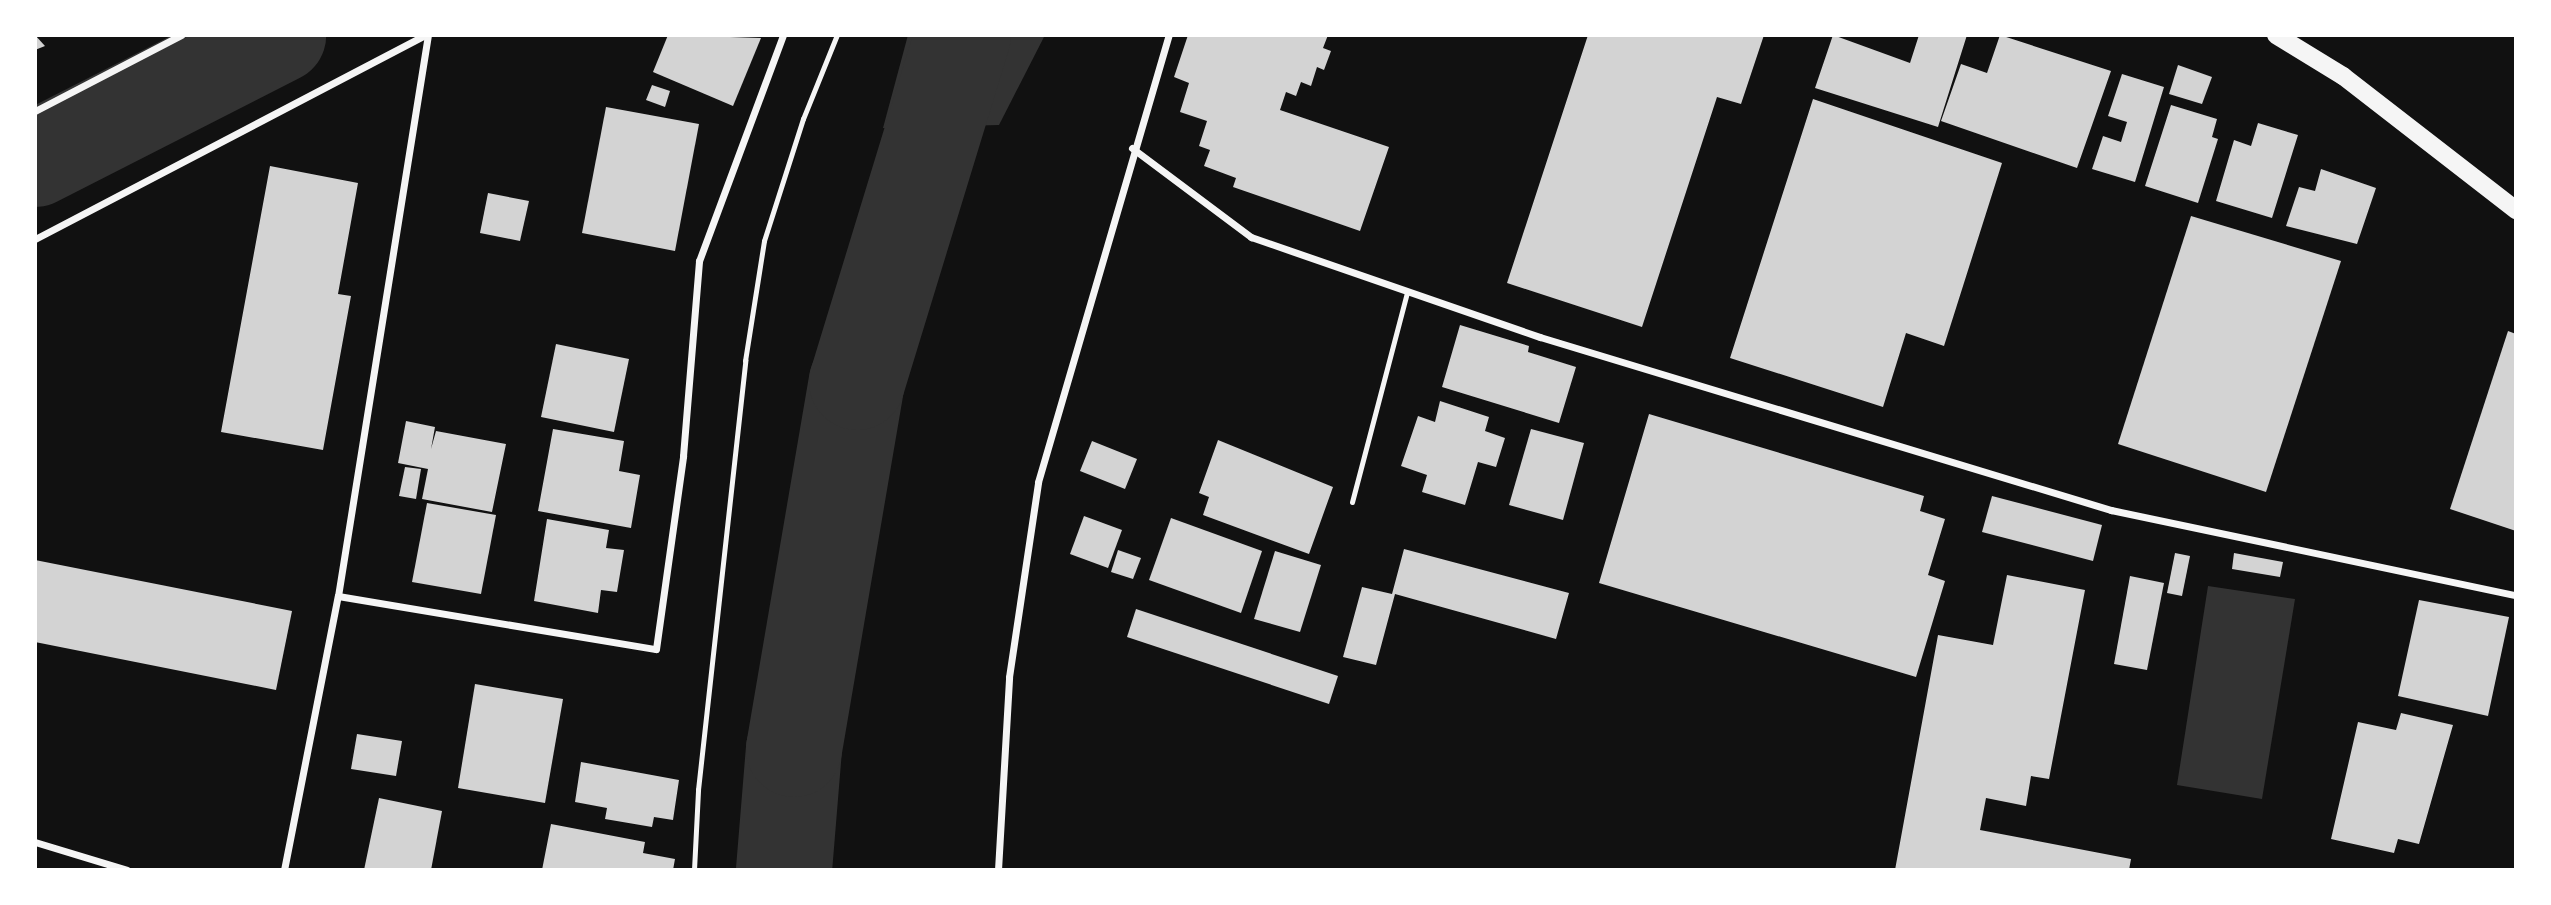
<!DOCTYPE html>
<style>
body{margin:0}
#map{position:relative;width:2551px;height:905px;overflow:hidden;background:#111;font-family:"Varela Round",sans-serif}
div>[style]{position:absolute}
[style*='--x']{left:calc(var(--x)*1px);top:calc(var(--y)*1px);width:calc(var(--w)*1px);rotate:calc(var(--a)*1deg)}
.water>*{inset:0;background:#333}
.river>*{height:96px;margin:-48px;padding:0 48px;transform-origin:48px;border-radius:48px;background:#333}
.building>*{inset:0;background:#d3d3d3}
.path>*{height:4.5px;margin:-2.25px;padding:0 2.25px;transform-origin:2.25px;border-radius:2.25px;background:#f5f5f5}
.service>*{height:5px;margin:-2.5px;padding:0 2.5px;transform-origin:2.5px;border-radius:2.5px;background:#f5f5f5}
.minor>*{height:7px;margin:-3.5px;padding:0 3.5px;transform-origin:3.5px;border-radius:3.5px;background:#f5f5f5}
.primary>*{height:18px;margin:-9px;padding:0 9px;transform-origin:9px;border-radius:9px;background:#f5f5f5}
span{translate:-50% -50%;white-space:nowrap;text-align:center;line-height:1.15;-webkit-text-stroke:5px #fff;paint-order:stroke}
.frame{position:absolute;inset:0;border:37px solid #fff;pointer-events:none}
</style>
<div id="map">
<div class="water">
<i style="clip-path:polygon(908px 35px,1045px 35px,999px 125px,883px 128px)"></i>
<i style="clip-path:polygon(2208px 586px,2295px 599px,2262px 799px,2177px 785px)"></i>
</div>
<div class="river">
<i style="--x:35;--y:159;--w:273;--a:-27"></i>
<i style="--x:784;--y:870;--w:121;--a:-85.3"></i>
<i style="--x:794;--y:749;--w:372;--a:-80.3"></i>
<i style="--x:857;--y:382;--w:363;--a:-73"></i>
</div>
<div class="building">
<i style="clip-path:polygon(35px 35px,45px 46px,35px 50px)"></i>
<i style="clip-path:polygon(668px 35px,761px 38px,733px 106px,653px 72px)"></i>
<i style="clip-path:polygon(1188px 35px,1328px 35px,1323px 48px,1331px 51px,1324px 70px,1317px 67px,1311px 86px,1301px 82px,1296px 96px,1286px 92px,1280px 110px,1389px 147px,1360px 231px,1233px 187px,1236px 178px,1204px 166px,1210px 150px,1199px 146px,1207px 121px,1180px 112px,1189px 83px,1174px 77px)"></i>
<i style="clip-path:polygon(1588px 35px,1764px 35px,1741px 104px,1717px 97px,1642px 327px,1507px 283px)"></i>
<i style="clip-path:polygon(1833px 35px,1910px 63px,1919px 35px,1967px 35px,1938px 127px,1815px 88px)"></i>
<i style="clip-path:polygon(2000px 35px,2111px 71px,2077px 168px,1941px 121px,1961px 64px,1987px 73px)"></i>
<i style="clip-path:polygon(2178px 65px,2212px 77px,2202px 104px,2169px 94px)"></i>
<i style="clip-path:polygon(2122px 74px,2164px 87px,2135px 182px,2092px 169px,2103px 136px,2121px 142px,2127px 122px,2108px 116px)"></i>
<i style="clip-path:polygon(652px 85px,670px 91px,665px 107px,646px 100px)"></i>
<i style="clip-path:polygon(1813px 99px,2002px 163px,1944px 346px,1906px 333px,1883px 407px,1730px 358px)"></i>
<i style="clip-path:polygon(2171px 105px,2217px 119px,2212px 137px,2218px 139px,2198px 203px,2145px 186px)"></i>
<i style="clip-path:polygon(606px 107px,699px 124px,675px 251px,582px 233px)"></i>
<i style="clip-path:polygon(2258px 123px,2298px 135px,2272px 218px,2216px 201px,2234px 140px,2251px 146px)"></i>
<i style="clip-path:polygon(270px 166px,358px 183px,338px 294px,351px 296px,323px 450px,221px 432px)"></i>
<i style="clip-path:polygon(2321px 169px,2376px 188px,2357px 244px,2286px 226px,2299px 187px,2315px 191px)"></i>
<i style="clip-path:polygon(488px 193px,529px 201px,520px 241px,480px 233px)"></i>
<i style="clip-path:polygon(2191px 216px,2341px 261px,2266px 492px,2118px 444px)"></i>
<i style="clip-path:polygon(1460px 325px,1529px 346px,1528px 352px,1576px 367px,1559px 423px,1442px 387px)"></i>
<i style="clip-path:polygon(2508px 331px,2516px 334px,2516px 531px,2450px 509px)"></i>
<i style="clip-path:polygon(556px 344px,629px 359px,614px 432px,541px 417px)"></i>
<i style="clip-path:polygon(1440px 401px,1489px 417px,1485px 431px,1505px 438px,1496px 467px,1478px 462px,1465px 505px,1422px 492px,1427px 475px,1401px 466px,1418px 416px,1435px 422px)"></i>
<i style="clip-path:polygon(1649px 414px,1924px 496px,1920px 511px,1945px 519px,1928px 575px,1945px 581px,1916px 677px,1599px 583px)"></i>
<i style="clip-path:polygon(406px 421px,435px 427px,431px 449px,436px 431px,506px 444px,492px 512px,422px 499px,428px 469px,398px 463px)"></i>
<i style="clip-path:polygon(553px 429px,624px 441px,619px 471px,640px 475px,631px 528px,538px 511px)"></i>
<i style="clip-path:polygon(1531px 429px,1584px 443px,1563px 520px,1509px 505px)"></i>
<i style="clip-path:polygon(1218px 440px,1333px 487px,1309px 554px,1203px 515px,1209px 497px,1199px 493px)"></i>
<i style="clip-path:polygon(1092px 441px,1137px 459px,1125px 489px,1080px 471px)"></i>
<i style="clip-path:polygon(405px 467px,421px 469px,416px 499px,399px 496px)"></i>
<i style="clip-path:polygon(1992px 496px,2102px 525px,2093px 561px,1982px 532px)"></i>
<i style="clip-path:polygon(427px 503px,496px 515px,481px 594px,412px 582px)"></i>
<i style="clip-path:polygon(1084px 516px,1122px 530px,1108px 568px,1070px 554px)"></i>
<i style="clip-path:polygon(1171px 518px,1262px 551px,1241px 613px,1149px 580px)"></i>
<i style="clip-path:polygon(547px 519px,609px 530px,606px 548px,624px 550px,617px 592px,601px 590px,598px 613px,534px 601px)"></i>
<i style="clip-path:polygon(1404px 549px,1569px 593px,1556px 639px,1395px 594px,1376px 665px,1343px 657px,1362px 587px,1392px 594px)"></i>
<i style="clip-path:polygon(1118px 550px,1141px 558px,1133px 579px,1111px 572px)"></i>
<i style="clip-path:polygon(1275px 551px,1321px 565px,1300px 632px,1254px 619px)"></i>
<i style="clip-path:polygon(2175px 553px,2190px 556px,2182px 596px,2167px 593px)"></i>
<i style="clip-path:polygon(2234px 553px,2283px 562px,2280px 577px,2232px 569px)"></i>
<i style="clip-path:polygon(35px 560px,292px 611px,276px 690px,35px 642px)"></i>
<i style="clip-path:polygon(2007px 575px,2085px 590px,2049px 779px,2031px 776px,2026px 806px,1986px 798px,1980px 830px,2131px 859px,2129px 870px,1895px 870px,1938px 635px,1993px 645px)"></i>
<i style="clip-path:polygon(2130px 576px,2164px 583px,2147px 670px,2114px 664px)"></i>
<i style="clip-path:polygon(2419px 600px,2509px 617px,2488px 716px,2398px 696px)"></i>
<i style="clip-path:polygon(1136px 609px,1338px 676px,1329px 704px,1127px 637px)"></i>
<i style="clip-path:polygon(475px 684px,563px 699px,545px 803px,458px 788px)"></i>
<i style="clip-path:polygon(2401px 713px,2453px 725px,2419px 844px,2398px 839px,2394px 853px,2331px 839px,2358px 722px,2396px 730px)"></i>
<i style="clip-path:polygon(357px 734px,402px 741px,396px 776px,351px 769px)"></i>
<i style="clip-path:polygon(581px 762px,679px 780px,673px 820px,654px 817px,652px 827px,605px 819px,607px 808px,575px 802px)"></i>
<i style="clip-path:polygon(379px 798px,442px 811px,431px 870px,364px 870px)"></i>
<i style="clip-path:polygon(551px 824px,645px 842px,643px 853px,675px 859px,673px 870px,542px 870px)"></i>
</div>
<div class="path">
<i style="--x:694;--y:870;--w:80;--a:-87.1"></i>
<i style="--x:698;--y:790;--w:432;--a:-83.7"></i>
<i style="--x:745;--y:361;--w:121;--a:-81"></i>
<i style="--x:764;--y:241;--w:128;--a:-72.3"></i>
<i style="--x:803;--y:119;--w:91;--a:-68"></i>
</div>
<div class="service">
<i style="--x:1352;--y:502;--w:216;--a:-75.3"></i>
</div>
<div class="minor">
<i style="--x:35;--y:111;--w:165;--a:-27.5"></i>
<i style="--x:1132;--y:148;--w:149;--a:36.8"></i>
<i style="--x:1251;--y:237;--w:306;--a:19.1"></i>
<i style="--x:1540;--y:337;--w:597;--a:16.86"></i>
<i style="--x:2111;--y:510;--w:414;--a:11.9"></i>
<i style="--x:35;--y:239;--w:441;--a:-27.6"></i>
<i style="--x:338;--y:596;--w:322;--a:9.5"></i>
<i style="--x:656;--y:649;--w:195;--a:-82"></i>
<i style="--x:683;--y:456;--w:196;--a:-85.3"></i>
<i style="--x:699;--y:261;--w:241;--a:-69.6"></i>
<i style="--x:35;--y:842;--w:96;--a:16.9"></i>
<i style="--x:284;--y:870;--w:279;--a:-78.9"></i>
<i style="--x:338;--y:596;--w:568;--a:-80.89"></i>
<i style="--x:998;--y:870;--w:193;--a:-86.7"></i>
<i style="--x:1009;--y:677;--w:197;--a:-81.5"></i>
<i style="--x:1038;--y:482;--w:466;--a:-73.7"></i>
</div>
<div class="primary">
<i style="--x:2276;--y:35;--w:79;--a:31.5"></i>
<i style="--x:2343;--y:76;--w:219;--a:37.8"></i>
</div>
<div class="frame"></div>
</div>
